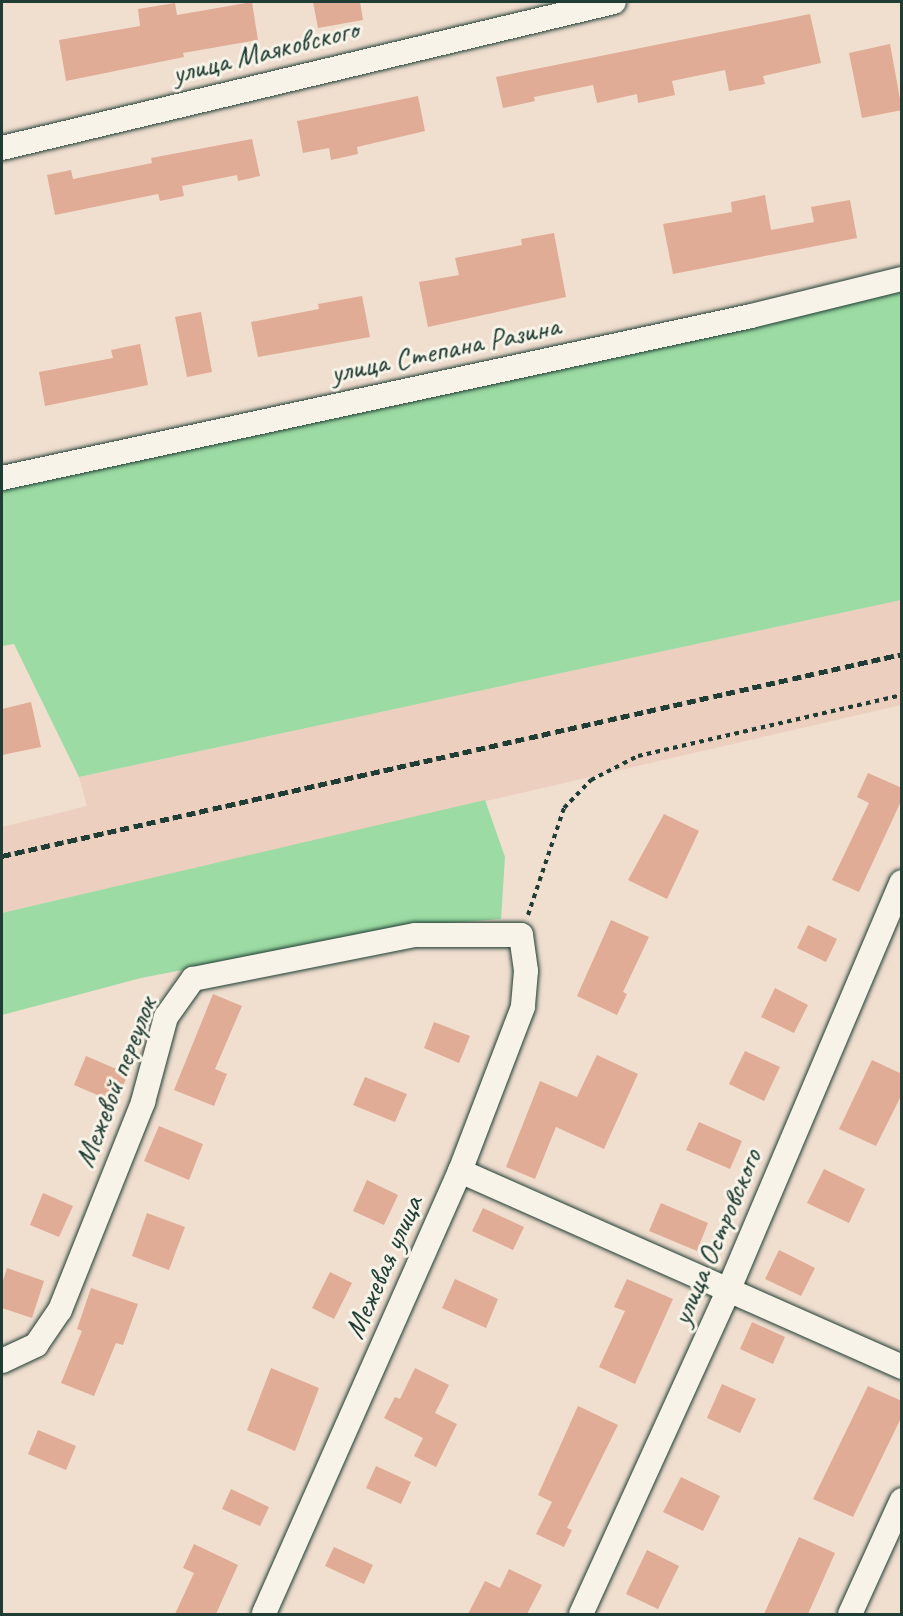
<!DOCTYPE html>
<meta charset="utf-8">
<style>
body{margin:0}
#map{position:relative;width:903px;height:1616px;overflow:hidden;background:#f0decf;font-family:Caveat,sans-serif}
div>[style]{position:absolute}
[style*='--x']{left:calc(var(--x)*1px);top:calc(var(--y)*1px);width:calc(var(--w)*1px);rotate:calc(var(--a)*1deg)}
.built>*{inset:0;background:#eccfbe}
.green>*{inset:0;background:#9cdba3}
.building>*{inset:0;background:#e1ac96}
.path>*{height:4px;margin-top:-2px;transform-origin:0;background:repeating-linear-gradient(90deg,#1f3d34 0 4.5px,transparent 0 9px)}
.roads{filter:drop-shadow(0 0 2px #1f3d34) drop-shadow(0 0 2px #1f3d34)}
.minor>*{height:24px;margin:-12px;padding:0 12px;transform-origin:12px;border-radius:12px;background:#f7f3e8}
.rail>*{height:4.5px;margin-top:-2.25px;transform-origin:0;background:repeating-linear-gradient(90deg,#1f3d34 0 9px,transparent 0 13.5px)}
span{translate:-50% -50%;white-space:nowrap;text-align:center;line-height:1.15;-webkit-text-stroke:6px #f7f3e8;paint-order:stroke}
.street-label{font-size:30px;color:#1f3d34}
.frame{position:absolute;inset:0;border:3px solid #1f3d34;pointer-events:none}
</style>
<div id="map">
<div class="built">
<i style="clip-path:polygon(901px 600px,901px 705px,2px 913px,2px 827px,87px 806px,79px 777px)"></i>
</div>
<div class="green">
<i style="clip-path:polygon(901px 290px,901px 600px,79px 777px,14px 644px,2px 646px,2px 490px)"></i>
<i style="clip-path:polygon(485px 800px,505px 857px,501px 919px,410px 926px,141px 978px,2px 1015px,2px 913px)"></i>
</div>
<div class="building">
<i style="clip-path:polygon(252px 2px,258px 40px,183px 53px,184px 57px,66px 81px,59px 40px,140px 26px,138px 9px,175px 3px,177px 15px)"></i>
<i style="clip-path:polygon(313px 2px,360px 2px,363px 20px,318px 28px)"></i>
<i style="clip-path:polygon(810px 14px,821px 63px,763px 76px,765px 84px,729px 91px,725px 70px,672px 81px,675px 95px,638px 103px,637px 94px,597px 103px,593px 85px,534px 97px,535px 101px,503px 108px,496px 77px)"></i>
<i style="clip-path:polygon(890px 44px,902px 110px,862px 118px,849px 53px)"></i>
<i style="clip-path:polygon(418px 96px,425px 131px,357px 147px,358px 154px,331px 160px,329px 148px,303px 153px,297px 121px)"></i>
<i style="clip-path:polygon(252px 139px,260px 176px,238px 181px,237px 175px,182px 186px,184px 196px,160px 201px,158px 194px,55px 215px,47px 175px,71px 170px,73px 179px,152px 163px,151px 158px)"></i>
<i style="clip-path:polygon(765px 195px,771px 230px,814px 222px,811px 207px,850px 200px,857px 238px,673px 274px,663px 224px,732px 212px,731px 202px)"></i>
<i style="clip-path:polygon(554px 233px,566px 297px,428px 327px,419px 282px,459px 275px,455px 258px,522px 245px,521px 239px)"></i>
<i style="clip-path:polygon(362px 296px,370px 337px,258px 357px,251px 322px,319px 309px,318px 304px)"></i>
<i style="clip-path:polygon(201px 312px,212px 372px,187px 377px,175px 317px)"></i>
<i style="clip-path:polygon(140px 344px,148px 385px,45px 406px,39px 372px,113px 358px,111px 350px)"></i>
<i style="clip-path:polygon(31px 702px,41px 747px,2px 755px,2px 709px)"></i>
<i style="clip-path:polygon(868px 773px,902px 788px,902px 799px,859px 892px,832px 880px,869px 803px,857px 797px)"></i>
<i style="clip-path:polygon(664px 814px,699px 831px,667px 899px,628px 880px)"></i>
<i style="clip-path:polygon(611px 920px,649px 937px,623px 992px,627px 994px,617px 1015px,577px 996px)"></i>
<i style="clip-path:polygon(808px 925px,837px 939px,826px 962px,797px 948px)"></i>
<i style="clip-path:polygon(775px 988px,808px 1005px,794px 1033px,761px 1017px)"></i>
<i style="clip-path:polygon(213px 994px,242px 1006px,215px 1069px,227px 1074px,214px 1106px,174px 1090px)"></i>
<i style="clip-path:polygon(434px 1022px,470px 1036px,459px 1063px,424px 1048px)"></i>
<i style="clip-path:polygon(745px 1051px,780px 1067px,764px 1101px,729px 1084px)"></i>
<i style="clip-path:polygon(597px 1055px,638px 1074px,604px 1149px,556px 1127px,535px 1179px,506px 1167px,540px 1081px,577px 1097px)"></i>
<i style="clip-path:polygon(86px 1056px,128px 1074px,116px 1103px,74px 1085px)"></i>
<i style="clip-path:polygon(872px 1060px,902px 1074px,902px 1094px,876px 1146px,839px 1129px)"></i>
<i style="clip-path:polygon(365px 1077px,407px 1094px,395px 1122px,353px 1105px)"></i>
<i style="clip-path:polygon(699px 1122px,742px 1141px,730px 1169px,686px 1150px)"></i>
<i style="clip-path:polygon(159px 1126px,203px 1144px,189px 1180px,144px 1161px)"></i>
<i style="clip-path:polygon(824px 1169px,865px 1189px,849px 1223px,807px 1203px)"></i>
<i style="clip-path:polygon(367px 1180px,398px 1195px,384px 1225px,353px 1211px)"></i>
<i style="clip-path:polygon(43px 1193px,73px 1206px,59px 1237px,30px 1225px)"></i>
<i style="clip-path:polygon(661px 1203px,708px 1223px,697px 1251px,649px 1231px)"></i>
<i style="clip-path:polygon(483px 1208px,524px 1227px,513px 1250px,472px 1231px)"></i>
<i style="clip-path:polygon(147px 1213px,185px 1227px,169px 1270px,132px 1256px)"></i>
<i style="clip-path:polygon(779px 1250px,815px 1268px,801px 1296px,765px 1279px)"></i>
<i style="clip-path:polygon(7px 1268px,44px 1281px,32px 1318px,2px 1308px,2px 1284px)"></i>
<i style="clip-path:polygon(330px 1272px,352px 1283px,334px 1319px,312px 1308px)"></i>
<i style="clip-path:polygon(455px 1279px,498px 1299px,486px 1328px,442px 1308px)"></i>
<i style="clip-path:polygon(627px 1279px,673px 1299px,635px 1384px,599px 1367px,625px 1311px,614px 1307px)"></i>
<i style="clip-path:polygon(91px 1288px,138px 1304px,123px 1345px,116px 1343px,94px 1396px,61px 1383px,82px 1331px,77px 1329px)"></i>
<i style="clip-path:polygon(752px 1322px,785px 1337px,773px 1364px,740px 1349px)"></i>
<i style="clip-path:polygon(271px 1368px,319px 1388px,295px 1451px,247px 1430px)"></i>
<i style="clip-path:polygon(415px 1368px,449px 1385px,435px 1413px,457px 1424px,436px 1467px,414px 1456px,423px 1438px,384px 1418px,395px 1397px,400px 1399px)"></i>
<i style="clip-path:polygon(722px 1384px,756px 1399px,740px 1433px,707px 1418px)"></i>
<i style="clip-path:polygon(868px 1386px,902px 1401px,902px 1416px,853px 1517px,813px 1499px)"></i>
<i style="clip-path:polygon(578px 1406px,618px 1425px,567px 1528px,572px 1530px,564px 1547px,536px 1534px,552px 1502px,538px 1495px)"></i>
<i style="clip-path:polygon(38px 1430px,76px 1446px,66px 1470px,28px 1454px)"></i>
<i style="clip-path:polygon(376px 1466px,411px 1482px,401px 1504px,366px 1488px)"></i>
<i style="clip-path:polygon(681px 1477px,720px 1496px,703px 1531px,663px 1512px)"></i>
<i style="clip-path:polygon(231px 1489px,269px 1507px,260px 1526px,222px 1509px)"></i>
<i style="clip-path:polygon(799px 1537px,835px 1553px,808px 1614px,764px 1614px)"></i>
<i style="clip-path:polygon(194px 1544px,238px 1565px,216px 1614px,175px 1614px,194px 1573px,183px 1568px)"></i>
<i style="clip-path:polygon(334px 1547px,373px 1565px,364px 1584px,325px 1566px)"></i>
<i style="clip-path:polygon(647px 1550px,679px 1566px,658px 1609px,626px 1594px)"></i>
<i style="clip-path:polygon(509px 1569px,542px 1585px,527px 1614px,468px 1614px,485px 1581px,500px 1588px)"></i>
</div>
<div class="path">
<i style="--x:528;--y:915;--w:113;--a:-71.4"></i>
<i style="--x:564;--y:808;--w:39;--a:-46"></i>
<i style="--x:591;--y:780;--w:53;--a:-27.1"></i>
<i style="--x:638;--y:756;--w:271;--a:-13"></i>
</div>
<div class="roads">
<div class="minor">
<i style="--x:2;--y:148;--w:629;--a:-13.42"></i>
<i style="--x:2;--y:478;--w:766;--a:-12.2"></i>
<i style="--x:751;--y:316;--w:155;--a:-13.8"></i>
<i style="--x:460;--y:1171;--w:484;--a:23.9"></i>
<i style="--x:2;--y:1361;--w:38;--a:-25"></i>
<i style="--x:36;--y:1345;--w:42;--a:-55.6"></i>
<i style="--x:60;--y:1310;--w:224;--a:-68.2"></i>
<i style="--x:143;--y:1102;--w:88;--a:-74.9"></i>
<i style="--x:166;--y:1017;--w:47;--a:-54.6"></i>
<i style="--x:193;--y:979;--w:226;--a:-11.2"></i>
<i style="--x:415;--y:935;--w:106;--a:0"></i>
<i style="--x:521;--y:935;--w:36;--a:82"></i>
<i style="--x:526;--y:971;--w:36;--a:95"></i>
<i style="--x:523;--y:1007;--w:176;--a:111"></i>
<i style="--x:460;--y:1171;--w:484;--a:113.9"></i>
<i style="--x:581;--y:1614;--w:355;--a:-65.5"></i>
<i style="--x:728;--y:1291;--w:444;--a:-67"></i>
<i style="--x:850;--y:1614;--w:125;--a:-65.5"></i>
</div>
</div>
<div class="rail">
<i style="--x:2;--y:856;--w:922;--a:-12.65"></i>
</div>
<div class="street-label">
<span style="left:265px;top:51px;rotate:-14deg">улица Маяковского</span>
<span style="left:445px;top:349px;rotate:-12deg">улица Степана Разина</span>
<span style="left:115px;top:1082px;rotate:-69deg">Межевой переулок</span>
<span style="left:716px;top:1237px;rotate:-67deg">улица Островского</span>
<span style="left:383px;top:1267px;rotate:-66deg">Межевая улица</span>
</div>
<div class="frame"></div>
</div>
